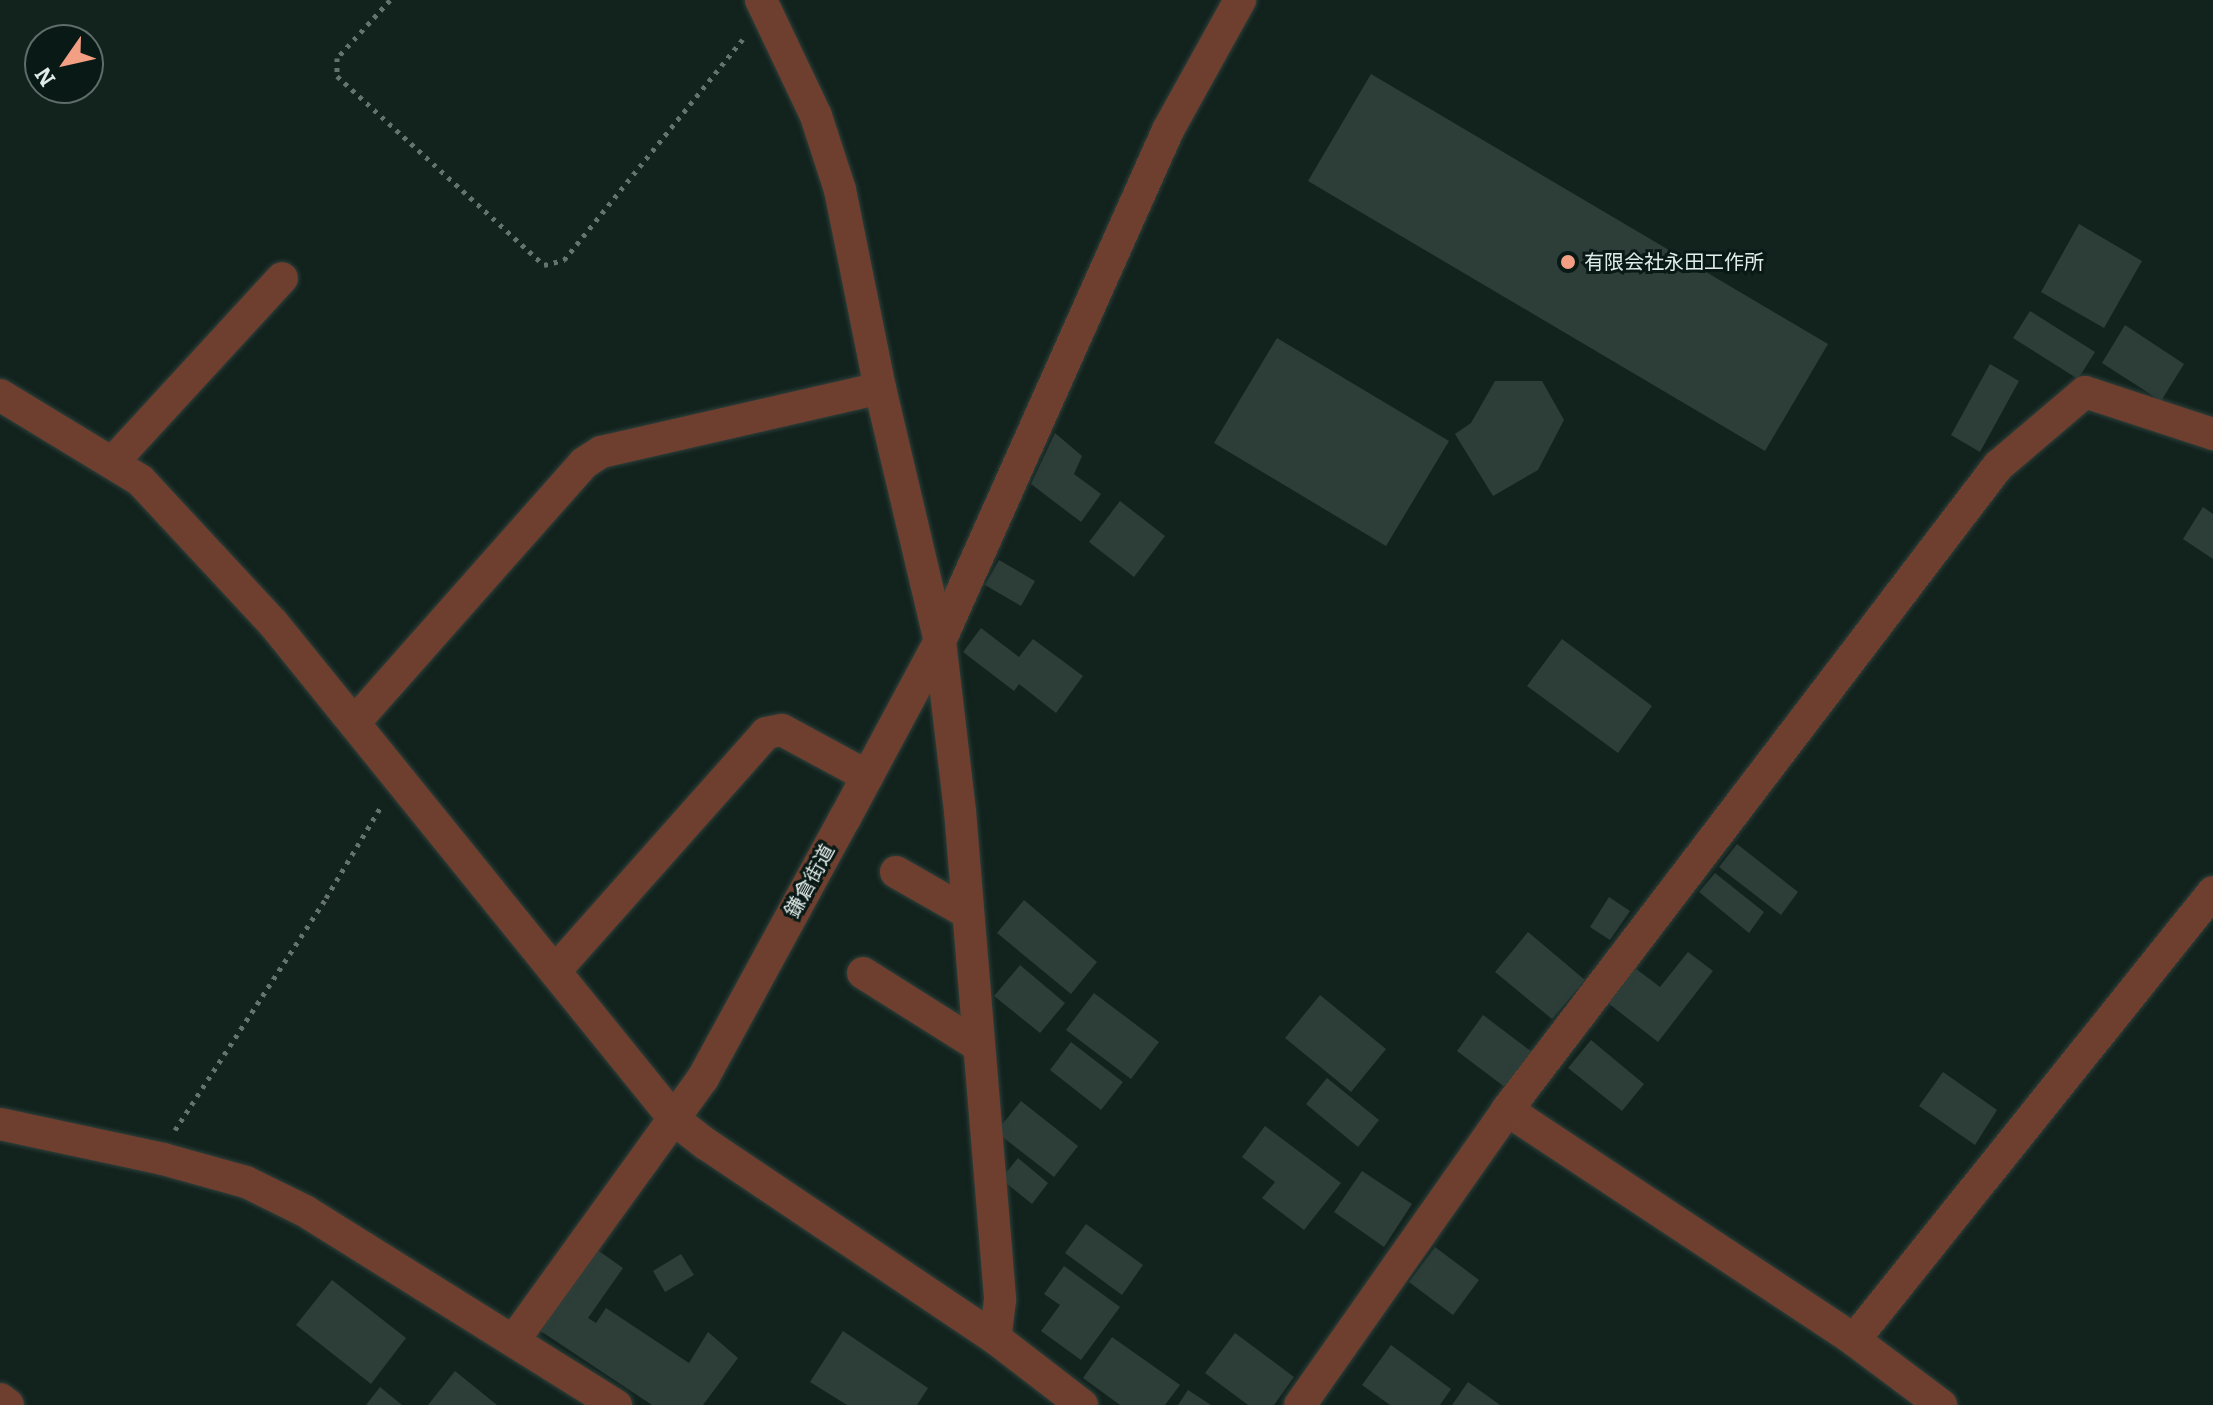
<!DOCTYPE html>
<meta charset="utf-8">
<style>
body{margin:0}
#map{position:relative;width:2213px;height:1405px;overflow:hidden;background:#12231e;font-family:Bitter,"Noto Sans JP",serif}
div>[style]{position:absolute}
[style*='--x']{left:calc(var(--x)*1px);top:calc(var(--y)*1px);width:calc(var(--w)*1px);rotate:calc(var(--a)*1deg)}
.building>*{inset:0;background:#2d3e39}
.path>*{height:5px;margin-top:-2.5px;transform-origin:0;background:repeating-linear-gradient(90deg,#64736f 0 4px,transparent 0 10px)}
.roads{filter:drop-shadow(0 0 2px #2f3f3a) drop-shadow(0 0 2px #2f3f3a)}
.minor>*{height:32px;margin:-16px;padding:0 16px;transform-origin:16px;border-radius:16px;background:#6e3f2f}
.dots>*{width:22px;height:22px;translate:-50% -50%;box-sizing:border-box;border:4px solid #091915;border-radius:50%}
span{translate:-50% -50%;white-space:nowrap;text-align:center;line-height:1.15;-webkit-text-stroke:6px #091915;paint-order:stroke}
.poi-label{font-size:20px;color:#e1ece9}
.left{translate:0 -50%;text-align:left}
.street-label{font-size:20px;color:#e1ece9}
.north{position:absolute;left:24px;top:24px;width:80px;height:80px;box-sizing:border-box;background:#091915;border:2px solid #5f6d6a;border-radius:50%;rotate:236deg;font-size:22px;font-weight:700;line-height:32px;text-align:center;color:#e1ece9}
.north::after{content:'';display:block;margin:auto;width:28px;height:36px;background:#f39f83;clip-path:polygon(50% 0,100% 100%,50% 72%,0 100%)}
</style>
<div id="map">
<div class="building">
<i style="clip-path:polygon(1371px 74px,1828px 344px,1765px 451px,1308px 181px)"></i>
<i style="clip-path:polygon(2079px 224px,2142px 261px,2104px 328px,2041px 292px)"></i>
<i style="clip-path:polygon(2030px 311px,2095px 352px,2078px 379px,2013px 338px)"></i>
<i style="clip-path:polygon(2125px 325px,2184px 364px,2161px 401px,2102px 363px)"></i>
<i style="clip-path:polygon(1277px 338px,1449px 441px,1386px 546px,1214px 443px)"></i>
<i style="clip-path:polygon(1990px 364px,2019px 381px,1980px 452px,1951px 435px)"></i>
<i style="clip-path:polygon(1495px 381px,1542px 381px,1564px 420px,1538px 470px,1493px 496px,1455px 434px,1471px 423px)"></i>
<i style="clip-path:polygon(1055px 433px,1082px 456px,1074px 474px,1101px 494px,1081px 522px,1031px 484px)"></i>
<i style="clip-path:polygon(1120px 501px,1165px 536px,1134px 577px,1089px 542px)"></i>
<i style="clip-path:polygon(2203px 507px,2213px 514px,2213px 559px,2183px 539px)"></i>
<i style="clip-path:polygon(999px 560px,1035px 581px,1021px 606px,985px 585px)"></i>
<i style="clip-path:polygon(981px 628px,1019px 657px,1033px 639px,1083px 676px,1056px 713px,1019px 684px,1014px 691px,963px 652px)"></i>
<i style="clip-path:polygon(1562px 639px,1652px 706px,1618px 753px,1527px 686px)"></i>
<i style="clip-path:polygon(1737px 844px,1798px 892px,1781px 915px,1719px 867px)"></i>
<i style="clip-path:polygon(1715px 873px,1764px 912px,1749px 933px,1699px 892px)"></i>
<i style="clip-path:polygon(1609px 897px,1630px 911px,1610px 940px,1590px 927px)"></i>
<i style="clip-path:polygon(1024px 900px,1097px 962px,1071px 994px,997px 933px)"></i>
<i style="clip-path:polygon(1528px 932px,1585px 980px,1552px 1019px,1495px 972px)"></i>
<i style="clip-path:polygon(1688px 952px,1713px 971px,1658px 1042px,1608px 1003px,1635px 968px,1660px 987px)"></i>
<i style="clip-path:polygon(1020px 965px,1065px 1003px,1040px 1033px,994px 996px)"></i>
<i style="clip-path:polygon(1094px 993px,1159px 1042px,1131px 1079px,1066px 1030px)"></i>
<i style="clip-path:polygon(1320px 995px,1386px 1049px,1351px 1092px,1285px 1038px)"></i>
<i style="clip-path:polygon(1483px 1015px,1532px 1052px,1506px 1088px,1457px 1051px)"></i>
<i style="clip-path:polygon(1591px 1040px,1644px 1084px,1622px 1111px,1568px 1068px)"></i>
<i style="clip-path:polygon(1071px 1042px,1123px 1082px,1101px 1110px,1050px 1070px)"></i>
<i style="clip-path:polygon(1943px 1072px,1997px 1110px,1975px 1145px,1919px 1106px)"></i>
<i style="clip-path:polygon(1327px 1078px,1379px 1120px,1358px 1147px,1306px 1104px)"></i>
<i style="clip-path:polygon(1021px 1101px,1078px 1146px,1054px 1177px,996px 1132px)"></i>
<i style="clip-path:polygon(1265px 1126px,1341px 1183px,1304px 1230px,1262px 1198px,1275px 1182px,1242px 1157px)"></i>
<i style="clip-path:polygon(1018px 1158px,1048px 1183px,1032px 1204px,1001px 1179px)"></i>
<i style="clip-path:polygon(1362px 1171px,1412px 1204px,1384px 1247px,1334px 1212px)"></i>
<i style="clip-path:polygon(1086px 1224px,1143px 1265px,1122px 1295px,1065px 1253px)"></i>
<i style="clip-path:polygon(1435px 1247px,1479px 1280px,1453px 1315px,1409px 1282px)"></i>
<i style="clip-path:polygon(596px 1249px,623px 1268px,588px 1318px,596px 1323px,606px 1308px,689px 1363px,708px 1332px,738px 1358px,703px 1405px,652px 1405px,539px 1330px)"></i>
<i style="clip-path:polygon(681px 1254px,694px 1275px,665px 1292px,653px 1271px)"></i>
<i style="clip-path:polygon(1064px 1266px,1120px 1307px,1081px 1360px,1041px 1331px,1060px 1305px,1044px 1294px)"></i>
<i style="clip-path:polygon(332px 1280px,406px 1338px,371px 1384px,296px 1325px)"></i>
<i style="clip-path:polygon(843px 1331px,928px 1388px,917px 1405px,847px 1405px,810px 1382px)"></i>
<i style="clip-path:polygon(1235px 1333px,1294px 1377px,1274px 1405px,1248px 1405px,1205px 1373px)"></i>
<i style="clip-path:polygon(1112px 1337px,1180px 1385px,1165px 1405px,1120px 1405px,1083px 1378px)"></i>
<i style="clip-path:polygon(1391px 1345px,1451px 1389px,1440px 1405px,1390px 1405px,1362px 1385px)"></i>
<i style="clip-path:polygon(455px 1371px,497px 1405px,428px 1405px)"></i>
<i style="clip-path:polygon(1468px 1382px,1500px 1405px,1452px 1405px)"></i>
<i style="clip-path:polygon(380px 1387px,402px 1405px,366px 1405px)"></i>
<i style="clip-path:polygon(1188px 1390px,1211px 1405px,1178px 1405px)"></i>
</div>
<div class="path">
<i style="--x:390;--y:0;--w:79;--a:132.4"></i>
<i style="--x:337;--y:58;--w:18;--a:90"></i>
<i style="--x:337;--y:76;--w:280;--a:42.4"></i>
<i style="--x:544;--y:265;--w:21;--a:-14"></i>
<i style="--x:564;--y:260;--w:284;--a:-51"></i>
<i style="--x:175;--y:1130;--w:277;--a:-56.9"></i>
<i style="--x:326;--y:898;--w:105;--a:-59"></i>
</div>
<div class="roads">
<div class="minor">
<i style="--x:761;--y:0;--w:128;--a:64.6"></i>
<i style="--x:816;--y:116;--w:78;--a:72"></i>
<i style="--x:840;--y:190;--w:202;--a:78.6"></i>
<i style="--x:880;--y:388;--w:260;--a:76.7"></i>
<i style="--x:940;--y:641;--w:171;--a:83.3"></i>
<i style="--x:960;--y:811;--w:491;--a:85.3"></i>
<i style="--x:1000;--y:1300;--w:38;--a:97"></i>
<i style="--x:0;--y:395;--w:164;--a:31.3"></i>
<i style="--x:140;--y:480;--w:195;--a:47.1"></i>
<i style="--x:273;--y:623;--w:639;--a:51.03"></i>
<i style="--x:675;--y:1120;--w:39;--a:38"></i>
<i style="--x:706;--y:1144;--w:348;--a:33.9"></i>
<i style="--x:995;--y:1338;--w:110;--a:37.6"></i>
<i style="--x:112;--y:463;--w:251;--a:-47.4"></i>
<i style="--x:354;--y:723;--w:347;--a:-48.5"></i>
<i style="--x:584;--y:463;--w:20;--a:-33"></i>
<i style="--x:601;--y:452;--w:286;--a:-12.9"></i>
<i style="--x:896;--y:872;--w:83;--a:29.7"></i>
<i style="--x:555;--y:971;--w:318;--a:-48.4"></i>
<i style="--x:766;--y:733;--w:16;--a:-11"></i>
<i style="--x:782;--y:730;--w:97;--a:28.4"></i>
<i style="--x:863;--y:973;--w:137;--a:32.2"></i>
<i style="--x:1507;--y:1110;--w:416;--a:33.5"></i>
<i style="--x:1854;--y:1340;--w:109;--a:36.8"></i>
<i style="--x:0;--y:1124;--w:167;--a:12.1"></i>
<i style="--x:163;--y:1159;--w:86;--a:15.5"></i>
<i style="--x:246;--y:1182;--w:66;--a:26.2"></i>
<i style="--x:305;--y:1211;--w:367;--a:32"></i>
<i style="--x:514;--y:1340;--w:323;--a:-54.2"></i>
<i style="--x:703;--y:1078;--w:296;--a:-61.4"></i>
<i style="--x:845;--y:818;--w:201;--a:-61.8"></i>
<i style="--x:940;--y:641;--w:560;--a:-65.95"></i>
<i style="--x:1168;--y:130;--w:149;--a:-61"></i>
<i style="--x:1854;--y:1340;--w:574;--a:-51.29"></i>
<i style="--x:0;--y:1399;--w:10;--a:37"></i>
<i style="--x:1300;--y:1405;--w:360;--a:-54.9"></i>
<i style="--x:1507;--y:1110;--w:810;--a:-52.68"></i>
<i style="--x:1998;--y:466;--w:114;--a:-40.4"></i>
<i style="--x:2085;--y:392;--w:135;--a:18.2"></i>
</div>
</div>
<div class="dots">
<i style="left:1568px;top:262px;background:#f39f83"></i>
</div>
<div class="poi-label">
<span class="left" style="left:1584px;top:262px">有限会社永田工作所</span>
</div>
<div class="street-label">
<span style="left:810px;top:881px;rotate:-61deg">鎌倉街道</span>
</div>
<div class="north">N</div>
</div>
